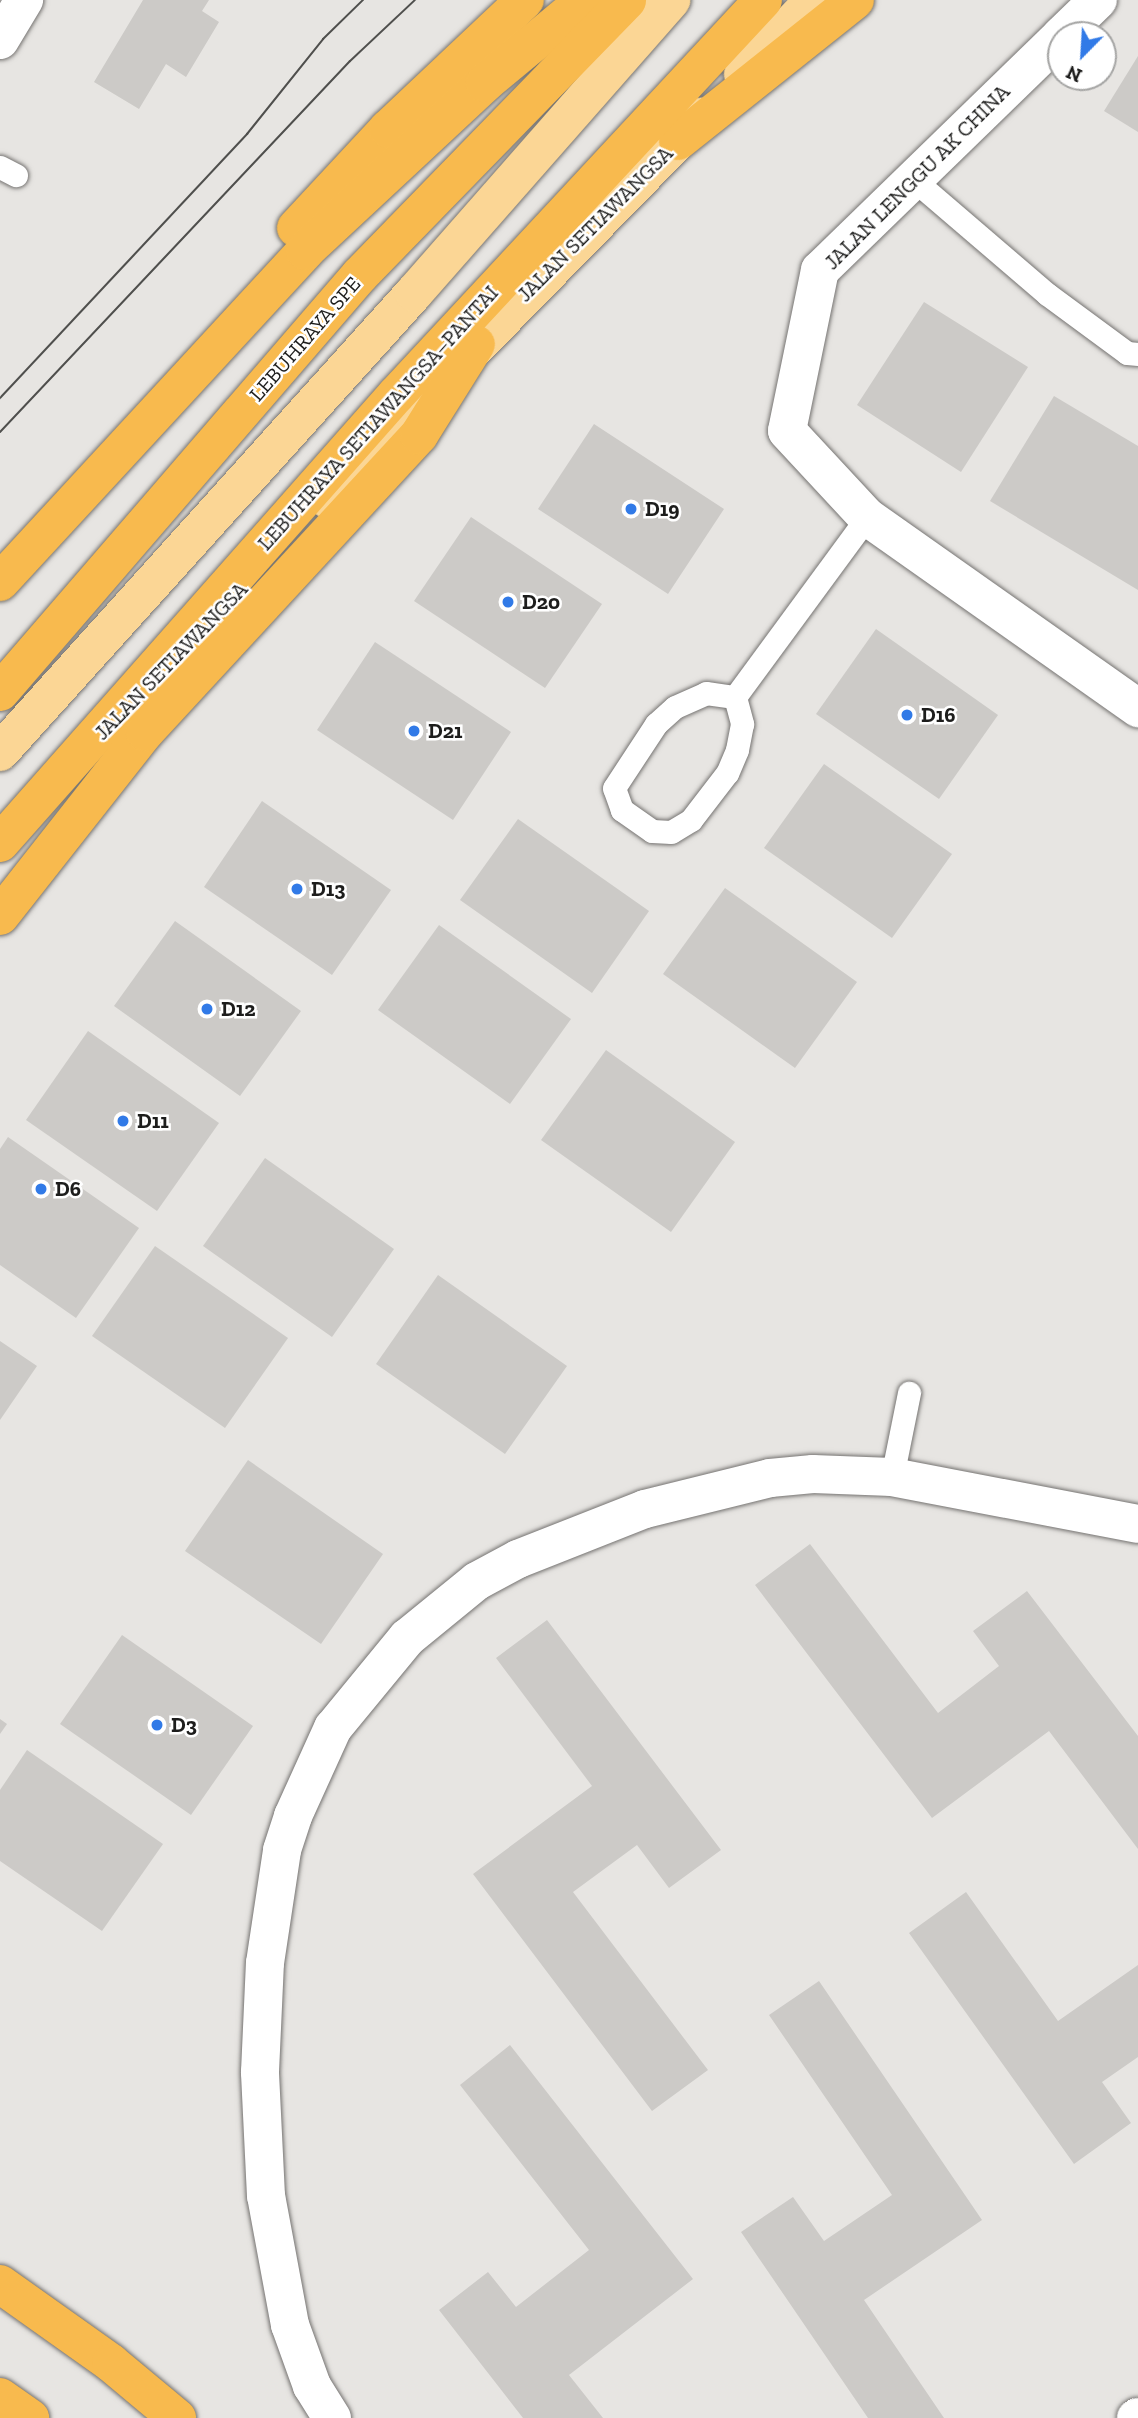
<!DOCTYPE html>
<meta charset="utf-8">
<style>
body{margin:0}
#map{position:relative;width:1138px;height:2418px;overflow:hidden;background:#e7e5e2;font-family:"Zilla Slab",serif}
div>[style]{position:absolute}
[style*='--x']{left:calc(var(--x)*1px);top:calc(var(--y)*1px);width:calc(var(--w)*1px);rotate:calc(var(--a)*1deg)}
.building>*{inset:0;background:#cccac7}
.roads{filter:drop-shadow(0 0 2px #757371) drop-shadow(0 0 2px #757371)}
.service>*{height:23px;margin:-11.5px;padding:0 11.5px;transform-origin:11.5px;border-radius:11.5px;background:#fff}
.minor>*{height:38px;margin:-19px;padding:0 19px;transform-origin:19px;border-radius:19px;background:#fff}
.primary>*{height:38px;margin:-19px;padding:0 19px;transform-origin:19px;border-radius:19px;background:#fbd695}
.motorway>*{height:38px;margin:-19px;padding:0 19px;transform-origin:19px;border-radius:19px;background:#f8ba4e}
.tram>*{height:2px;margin:-1px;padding:0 1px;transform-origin:1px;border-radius:1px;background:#4f4f4d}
.dots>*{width:19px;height:19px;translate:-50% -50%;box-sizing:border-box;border:4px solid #fff;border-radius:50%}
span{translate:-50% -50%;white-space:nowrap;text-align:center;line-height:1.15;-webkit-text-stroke:5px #fff;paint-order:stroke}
.street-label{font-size:21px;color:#1d1d1c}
.poi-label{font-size:21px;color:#1d1d1c;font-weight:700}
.left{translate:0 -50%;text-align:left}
.north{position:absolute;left:1047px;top:21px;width:70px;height:70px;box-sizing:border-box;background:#fff;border:2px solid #a5a5a4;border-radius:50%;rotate:204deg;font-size:19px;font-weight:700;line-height:28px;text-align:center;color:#1d1d1c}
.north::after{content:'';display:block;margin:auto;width:24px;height:32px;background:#317ae7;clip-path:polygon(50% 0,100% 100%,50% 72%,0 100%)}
</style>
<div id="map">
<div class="building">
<i style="clip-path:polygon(143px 0,209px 0,202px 11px,219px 22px,186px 77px,166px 64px,139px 109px,94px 82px)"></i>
<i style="clip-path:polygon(1138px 56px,1138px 132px,1104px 111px)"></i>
<i style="clip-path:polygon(924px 302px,1028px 367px,961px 472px,857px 405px)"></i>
<i style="clip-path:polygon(1054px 396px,1138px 446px,1138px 590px,990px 501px)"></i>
<i style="clip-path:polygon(594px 424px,724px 509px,668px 594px,538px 509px)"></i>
<i style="clip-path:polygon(471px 517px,602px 604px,545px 688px,414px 601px)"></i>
<i style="clip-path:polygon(876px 629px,998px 715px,939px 799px,816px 714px)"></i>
<i style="clip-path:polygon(375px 642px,511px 732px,453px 820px,317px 730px)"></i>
<i style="clip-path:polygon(824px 764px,952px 854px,892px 938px,764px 848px)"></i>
<i style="clip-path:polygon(262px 801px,391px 890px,332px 975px,204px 887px)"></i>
<i style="clip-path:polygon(518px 819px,649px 911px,592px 993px,460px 900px)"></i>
<i style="clip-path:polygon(725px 888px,857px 982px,795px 1068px,663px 974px)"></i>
<i style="clip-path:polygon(175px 921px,301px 1011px,240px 1096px,114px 1006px)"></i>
<i style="clip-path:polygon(439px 925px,571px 1019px,510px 1104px,378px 1010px)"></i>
<i style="clip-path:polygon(88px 1031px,219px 1123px,157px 1211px,26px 1120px)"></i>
<i style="clip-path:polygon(606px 1050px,735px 1142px,671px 1232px,541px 1140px)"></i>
<i style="clip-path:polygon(8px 1137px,139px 1228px,76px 1318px,0 1265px,0 1149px)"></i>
<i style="clip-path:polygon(265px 1158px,394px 1249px,332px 1337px,203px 1246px)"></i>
<i style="clip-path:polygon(155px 1246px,288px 1338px,225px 1428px,92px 1336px)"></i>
<i style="clip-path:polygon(438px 1275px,567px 1366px,505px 1454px,376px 1364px)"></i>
<i style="clip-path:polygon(0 1341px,37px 1366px,0 1420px)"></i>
<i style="clip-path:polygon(248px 1460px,383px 1554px,321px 1644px,185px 1551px)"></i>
<i style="clip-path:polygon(810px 1544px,938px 1713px,999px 1666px,973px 1631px,1027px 1591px,1138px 1736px,1138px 1849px,1049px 1731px,932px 1818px,755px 1585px)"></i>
<i style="clip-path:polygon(547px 1620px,721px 1850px,669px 1888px,637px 1845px,573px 1892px,708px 2070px,652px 2111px,473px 1874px,592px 1786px,496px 1658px)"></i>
<i style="clip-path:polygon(122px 1635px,253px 1726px,191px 1815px,60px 1724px)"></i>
<i style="clip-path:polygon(0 1719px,7px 1724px,0 1734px)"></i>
<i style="clip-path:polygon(27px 1750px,163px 1844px,102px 1931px,0 1861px,0 1790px)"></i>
<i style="clip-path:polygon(966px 1892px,1058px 2021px,1138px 1965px,1138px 2057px,1102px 2082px,1131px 2123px,1074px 2164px,909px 1933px)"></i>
<i style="clip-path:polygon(819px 1981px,982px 2220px,864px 2300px,944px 2418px,868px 2418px,741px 2232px,793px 2197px,824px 2241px,892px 2195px,769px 2015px)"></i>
<i style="clip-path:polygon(510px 2045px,693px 2279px,569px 2375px,603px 2418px,523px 2418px,439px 2310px,488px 2272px,516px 2307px,589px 2250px,460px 2085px)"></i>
</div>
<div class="roads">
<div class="service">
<i style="--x:0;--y:167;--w:18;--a:27"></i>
<i style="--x:914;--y:180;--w:175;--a:40.6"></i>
<i style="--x:1047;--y:294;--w:99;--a:36.4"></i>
<i style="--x:1127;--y:353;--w:11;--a:5"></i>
<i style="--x:706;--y:693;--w:29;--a:8"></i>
<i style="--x:735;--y:697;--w:28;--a:75"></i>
<i style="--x:742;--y:724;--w:26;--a:101"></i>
<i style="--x:737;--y:750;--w:25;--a:113"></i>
<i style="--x:727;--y:773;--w:59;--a:127.5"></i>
<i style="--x:691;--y:820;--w:23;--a:149"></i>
<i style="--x:671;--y:832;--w:19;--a:-177"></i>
<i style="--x:652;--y:831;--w:37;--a:-145"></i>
<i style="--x:622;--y:810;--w:23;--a:-110"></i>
<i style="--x:614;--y:788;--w:77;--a:-56.7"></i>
<i style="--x:656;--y:724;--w:25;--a:-42"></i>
<i style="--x:675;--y:707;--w:34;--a:-24"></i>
<i style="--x:735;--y:697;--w:223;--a:-53.7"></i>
<i style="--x:892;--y:1477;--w:86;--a:-78.6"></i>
</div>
<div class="minor">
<i style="--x:1062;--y:35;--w:50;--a:-44.2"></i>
<i style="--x:1061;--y:36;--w:336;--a:135.8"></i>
<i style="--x:820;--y:270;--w:164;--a:101.6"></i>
<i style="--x:787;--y:431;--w:117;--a:47.1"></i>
<i style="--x:867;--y:517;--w:332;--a:35.2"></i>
<i style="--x:0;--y:40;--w:47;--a:-59"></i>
<i style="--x:332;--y:2418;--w:38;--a:-122"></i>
<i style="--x:312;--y:2386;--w:65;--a:-109.8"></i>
<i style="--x:290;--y:2325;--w:131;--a:-100.5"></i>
<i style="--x:266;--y:2196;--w:124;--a:-92.8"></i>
<i style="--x:260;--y:2072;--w:109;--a:-87.4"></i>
<i style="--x:265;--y:1963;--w:114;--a:-81.4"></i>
<i style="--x:282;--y:1850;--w:36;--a:-72"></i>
<i style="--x:293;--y:1816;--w:97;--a:-65.6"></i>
<i style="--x:333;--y:1728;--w:117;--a:-50.6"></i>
<i style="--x:407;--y:1638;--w:90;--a:-39.2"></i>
<i style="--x:477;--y:1581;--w:47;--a:-28.2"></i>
<i style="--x:518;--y:1559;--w:136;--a:-21.5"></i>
<i style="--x:645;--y:1509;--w:129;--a:-13.9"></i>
<i style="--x:770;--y:1478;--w:43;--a:-5.3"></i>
<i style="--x:813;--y:1474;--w:79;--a:2.2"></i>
<i style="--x:892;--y:1477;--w:250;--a:10.8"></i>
<i style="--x:1136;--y:2418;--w:2;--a:-27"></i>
</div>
<div class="primary">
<i style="--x:743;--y:74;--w:103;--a:-46.2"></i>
<i style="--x:327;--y:499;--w:535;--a:-45.61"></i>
<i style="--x:0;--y:752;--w:618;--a:-47.95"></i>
<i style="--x:414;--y:293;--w:390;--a:-48.7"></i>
</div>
<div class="motorway">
<i style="--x:678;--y:141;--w:226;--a:-38.5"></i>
<i style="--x:296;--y:228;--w:135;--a:-47.1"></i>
<i style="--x:388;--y:129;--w:188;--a:-43.3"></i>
<i style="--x:0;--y:582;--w:450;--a:-47.3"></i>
<i style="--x:305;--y:251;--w:246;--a:-43"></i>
<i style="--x:485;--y:83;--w:130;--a:-39.7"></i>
<i style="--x:0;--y:692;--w:551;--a:-49.2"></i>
<i style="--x:360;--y:275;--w:383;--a:-45.8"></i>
<i style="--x:0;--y:843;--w:598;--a:-48.53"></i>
<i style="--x:396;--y:395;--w:539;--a:-47.1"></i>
<i style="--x:0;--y:916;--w:234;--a:-51.8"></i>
<i style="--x:145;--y:732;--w:404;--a:-47.3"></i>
<i style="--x:419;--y:435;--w:107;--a:-57.9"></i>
<i style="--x:0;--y:2284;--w:136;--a:35.4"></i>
<i style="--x:111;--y:2363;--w:86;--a:39.8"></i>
<i style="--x:0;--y:2397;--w:37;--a:35"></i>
</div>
</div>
<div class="tram">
<i style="--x:0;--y:398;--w:362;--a:-46.9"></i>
<i style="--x:247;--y:134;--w:122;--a:-51.3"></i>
<i style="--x:323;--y:39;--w:56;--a:-44.3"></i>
<i style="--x:0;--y:432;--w:510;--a:-46.67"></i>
<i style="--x:350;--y:61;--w:89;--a:-43.2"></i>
</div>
<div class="dots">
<i style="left:631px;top:509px;background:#317ae7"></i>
<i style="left:508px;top:602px;background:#317ae7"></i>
<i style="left:907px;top:715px;background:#317ae7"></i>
<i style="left:414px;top:731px;background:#317ae7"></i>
<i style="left:297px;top:889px;background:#317ae7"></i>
<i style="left:207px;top:1009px;background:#317ae7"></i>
<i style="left:123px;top:1121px;background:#317ae7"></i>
<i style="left:41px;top:1189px;background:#317ae7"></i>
<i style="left:157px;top:1725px;background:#317ae7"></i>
</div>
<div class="street-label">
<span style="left:917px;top:177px;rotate:-45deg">JALAN LENGGU AK CHINA</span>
<span style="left:595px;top:224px;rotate:-45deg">JALAN SETIAWANGSA</span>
<span style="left:305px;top:339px;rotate:-49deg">LEBUHRAYA SPE</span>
<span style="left:378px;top:418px;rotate:-48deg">LEBUHRAYA SETIAWANGSA–PANTAI</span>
<span style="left:171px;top:661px;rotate:-46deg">JALAN SETIAWANGSA</span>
</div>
<div class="poi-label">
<span class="left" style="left:645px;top:509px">D19</span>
<span class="left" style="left:522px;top:602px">D20</span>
<span class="left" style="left:921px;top:715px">D16</span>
<span class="left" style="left:428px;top:731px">D21</span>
<span class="left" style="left:311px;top:889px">D13</span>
<span class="left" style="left:221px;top:1009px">D12</span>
<span class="left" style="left:137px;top:1121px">D11</span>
<span class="left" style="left:55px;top:1189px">D6</span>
<span class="left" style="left:171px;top:1725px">D3</span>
</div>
<div class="north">N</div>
</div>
